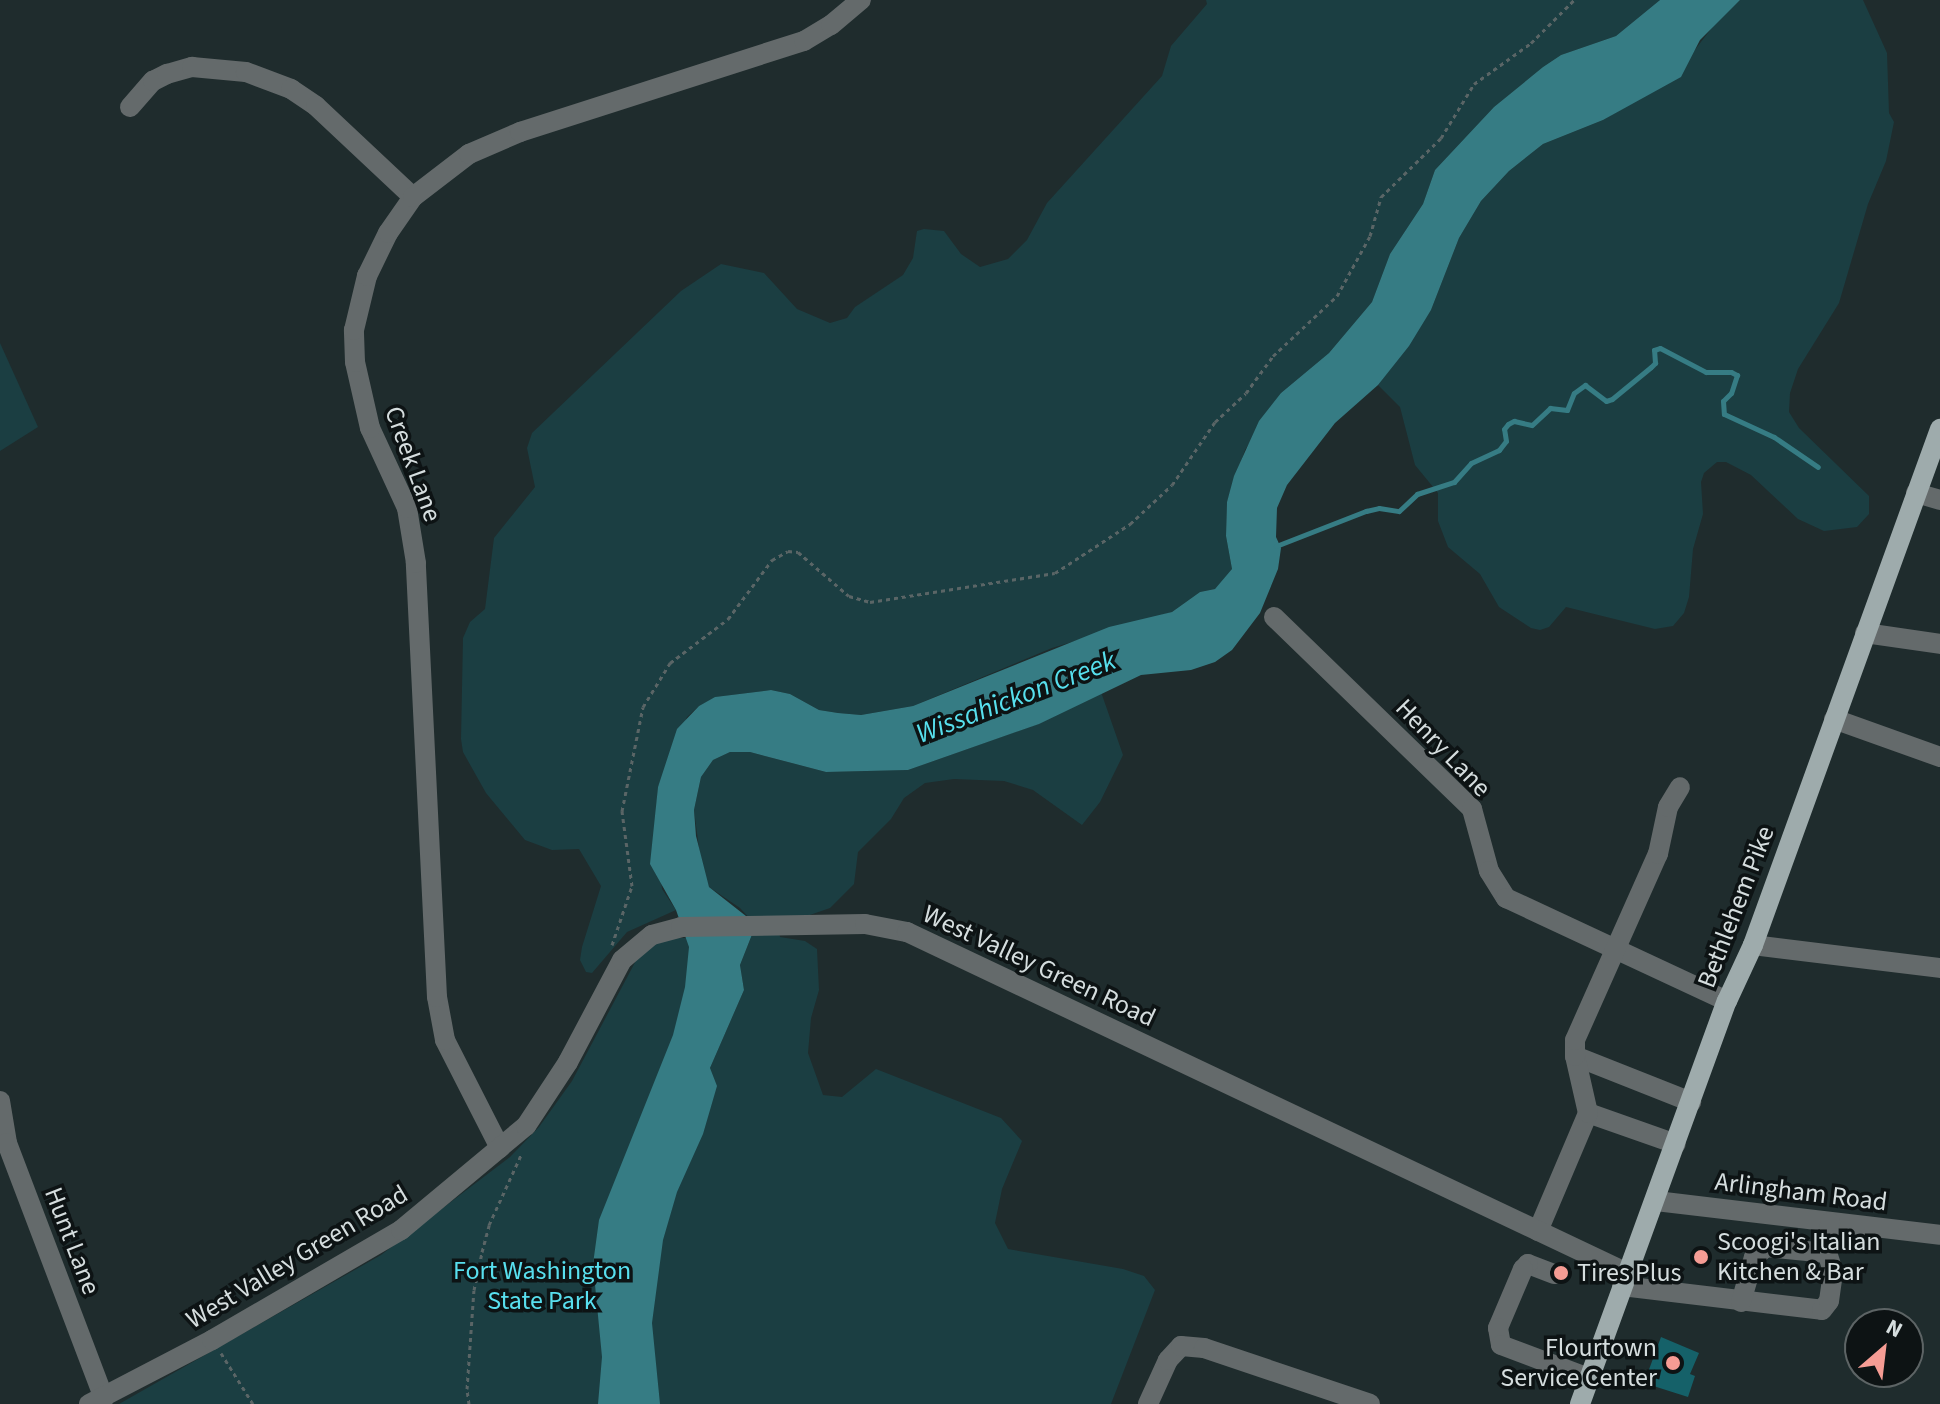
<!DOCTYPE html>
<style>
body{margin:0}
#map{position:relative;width:1940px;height:1404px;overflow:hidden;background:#1f2c2d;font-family:"Source Sans 3",sans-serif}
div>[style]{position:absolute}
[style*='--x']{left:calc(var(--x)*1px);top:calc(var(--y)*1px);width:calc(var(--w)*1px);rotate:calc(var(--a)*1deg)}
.green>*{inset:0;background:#1b3e42}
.water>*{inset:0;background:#367c84}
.stream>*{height:5px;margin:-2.5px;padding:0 2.5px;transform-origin:2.5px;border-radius:2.5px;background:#367c84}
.building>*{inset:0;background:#156169}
.path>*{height:3px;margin-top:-1.5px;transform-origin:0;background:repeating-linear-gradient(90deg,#5a6566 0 4px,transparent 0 8px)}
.minor>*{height:20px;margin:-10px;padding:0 10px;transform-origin:10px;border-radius:10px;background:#646a6b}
.major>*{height:20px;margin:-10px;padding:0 10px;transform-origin:10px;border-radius:10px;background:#9eabac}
.dots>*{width:22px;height:22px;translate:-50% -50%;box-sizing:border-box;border:4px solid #0d1314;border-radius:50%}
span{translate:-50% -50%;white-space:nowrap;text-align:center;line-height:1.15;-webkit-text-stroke:7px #0d1314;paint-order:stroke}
.street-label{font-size:26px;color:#d5ddde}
.poi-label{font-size:26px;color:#d5ddde}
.left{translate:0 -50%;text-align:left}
.right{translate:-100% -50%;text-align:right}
.park-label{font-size:26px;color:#58dfee}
.water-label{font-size:28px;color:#57dfed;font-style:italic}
.north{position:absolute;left:1844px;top:1308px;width:80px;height:80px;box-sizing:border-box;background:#0d1314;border:2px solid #5d6465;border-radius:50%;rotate:28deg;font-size:22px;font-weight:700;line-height:32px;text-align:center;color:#d5ddde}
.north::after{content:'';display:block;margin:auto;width:28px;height:36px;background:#f59c94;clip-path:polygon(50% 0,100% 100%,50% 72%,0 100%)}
</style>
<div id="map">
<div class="green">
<i style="clip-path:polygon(1206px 0,1660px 0,1616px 36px,1561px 55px,1543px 67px,1494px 107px,1435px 170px,1423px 204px,1390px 254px,1372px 302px,1329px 353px,1281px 393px,1245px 450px,1227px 502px,1226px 536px,1232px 569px,1226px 580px,1215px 589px,1200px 592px,1172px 612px,1052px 648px,913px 706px,861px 715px,838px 713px,819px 710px,790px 694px,771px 690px,716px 697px,699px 706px,687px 717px,658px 787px,656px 813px,662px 889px,676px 910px,627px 932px,592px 973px,586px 972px,580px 960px,582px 947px,601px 886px,579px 849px,552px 850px,525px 840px,486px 793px,463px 752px,461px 739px,463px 638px,470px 622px,485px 609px,494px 538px,535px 487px,527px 448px,532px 433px,681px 291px,721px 264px,764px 273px,797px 309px,830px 323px,847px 318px,855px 307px,903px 275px,913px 258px,917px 231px,924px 229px,944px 231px,961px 254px,980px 267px,1008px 259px,1027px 240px,1047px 203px,1162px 76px,1171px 46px,1207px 4px)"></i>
<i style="clip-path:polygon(1740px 0,1863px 0,1887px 53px,1889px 113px,1894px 122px,1886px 161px,1868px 204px,1839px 303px,1798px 369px,1790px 393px,1789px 412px,1799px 428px,1869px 496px,1869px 514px,1857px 527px,1824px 531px,1798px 519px,1751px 475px,1726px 462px,1717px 462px,1704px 473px,1701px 482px,1703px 514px,1693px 549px,1689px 597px,1684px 613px,1673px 626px,1655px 629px,1566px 607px,1549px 627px,1540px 630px,1531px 628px,1499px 607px,1480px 574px,1448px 547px,1438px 521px,1438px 493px,1415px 465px,1400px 407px,1378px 385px,1431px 310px,1459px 238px,1481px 201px,1509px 171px,1543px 144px,1603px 120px,1649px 93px,1691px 55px,1717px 21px)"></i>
<i style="clip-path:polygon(0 343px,38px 427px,0 451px)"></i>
<i style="clip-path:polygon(1101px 692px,1123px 755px,1100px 802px,1082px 825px,1033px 790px,1004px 781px,954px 779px,925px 783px,904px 798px,891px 819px,858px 852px,854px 884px,830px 908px,804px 917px,777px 919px,780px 937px,805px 941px,817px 949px,819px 990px,811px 1018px,808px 1053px,823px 1095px,842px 1097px,876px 1069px,1001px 1118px,1022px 1141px,1002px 1189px,995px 1223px,1008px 1249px,1123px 1269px,1144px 1276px,1155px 1290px,1111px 1404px,119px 1404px,381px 1255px,510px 1157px,539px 1127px,572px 1081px,648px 938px,710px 938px,710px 1068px,744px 990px,740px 965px,753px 932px,751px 920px,740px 908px,709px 887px,701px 864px,694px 810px,701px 777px,713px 760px,730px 752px,750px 752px,826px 772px,908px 770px,1038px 724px)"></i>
</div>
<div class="water">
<i style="clip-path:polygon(1660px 0,1740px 0,1700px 40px,1681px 77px,1603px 120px,1543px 144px,1509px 171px,1481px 201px,1459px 238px,1431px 310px,1409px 346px,1378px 385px,1335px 423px,1287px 485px,1277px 508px,1276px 537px,1281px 548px,1278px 569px,1260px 613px,1232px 650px,1215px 662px,1191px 670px,1141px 675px,1039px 724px,908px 770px,826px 772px,750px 752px,730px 752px,713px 760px,701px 777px,698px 791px,694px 810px,696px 836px,709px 887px,751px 920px,753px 932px,740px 965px,744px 990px,710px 1068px,717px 1086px,703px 1134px,677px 1192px,663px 1240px,652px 1323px,660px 1404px,598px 1404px,602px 1357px,593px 1264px,599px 1220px,673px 1035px,685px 987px,689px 947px,676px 910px,650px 864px,658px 787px,677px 729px,699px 706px,715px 697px,771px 690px,790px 694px,819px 710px,838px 713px,861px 715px,913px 706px,1109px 627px,1172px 612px,1200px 592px,1215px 589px,1232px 569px,1226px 536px,1227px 502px,1234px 476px,1259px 421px,1281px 393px,1329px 353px,1372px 302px,1390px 254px,1423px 204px,1435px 170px,1494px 107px,1543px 67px,1561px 55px,1616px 36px)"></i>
</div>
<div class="stream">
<i style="--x:1276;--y:546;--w:97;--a:-21.3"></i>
<i style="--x:1366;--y:511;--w:13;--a:-13"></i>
<i style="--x:1379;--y:508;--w:20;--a:9"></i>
<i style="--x:1399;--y:511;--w:25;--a:-43"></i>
<i style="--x:1417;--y:494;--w:39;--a:-18"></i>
<i style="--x:1454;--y:482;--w:25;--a:-48"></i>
<i style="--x:1471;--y:463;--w:31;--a:-25"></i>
<i style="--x:1499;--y:450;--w:11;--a:-52"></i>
<i style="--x:1506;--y:441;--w:12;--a:-99"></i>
<i style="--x:1504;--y:429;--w:6;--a:-51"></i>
<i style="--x:1508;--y:424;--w:7;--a:-27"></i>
<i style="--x:1514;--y:421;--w:18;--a:13"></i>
<i style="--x:1532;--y:425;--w:25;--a:-43"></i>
<i style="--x:1550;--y:408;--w:17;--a:7"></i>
<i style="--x:1567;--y:410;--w:18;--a:-68"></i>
<i style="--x:1574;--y:393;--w:14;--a:-36"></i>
<i style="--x:1585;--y:385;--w:26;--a:37"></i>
<i style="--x:1606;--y:401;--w:6;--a:-18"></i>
<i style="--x:1612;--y:399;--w:50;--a:-39.4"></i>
<i style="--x:1651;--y:367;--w:6;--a:-45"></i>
<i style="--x:1655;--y:363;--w:13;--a:-94"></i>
<i style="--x:1654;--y:350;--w:6;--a:-18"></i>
<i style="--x:1660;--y:348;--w:52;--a:27.6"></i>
<i style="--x:1706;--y:372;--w:25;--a:0"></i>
<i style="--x:1731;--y:372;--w:7;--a:27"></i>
<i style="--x:1737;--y:375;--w:19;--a:108"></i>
<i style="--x:1731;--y:393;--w:11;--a:135"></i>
<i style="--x:1723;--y:401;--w:13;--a:86"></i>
<i style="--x:1724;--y:414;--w:55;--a:24.7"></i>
<i style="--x:1774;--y:437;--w:53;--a:34.3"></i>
</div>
<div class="building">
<i style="clip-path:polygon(1661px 1337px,1699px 1353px,1690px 1374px,1695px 1376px,1688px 1397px,1644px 1383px)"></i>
</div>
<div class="path">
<i style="--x:612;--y:945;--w:62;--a:-71.3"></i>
<i style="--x:632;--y:886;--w:76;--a:-97.6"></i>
<i style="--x:622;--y:811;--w:106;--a:-78.6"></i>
<i style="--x:643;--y:707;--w:52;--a:-58.5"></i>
<i style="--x:670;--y:663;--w:73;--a:-37.2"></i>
<i style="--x:728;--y:619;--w:74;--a:-53.3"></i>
<i style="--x:772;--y:560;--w:18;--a:-29"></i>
<i style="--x:788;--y:551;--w:10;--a:6"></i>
<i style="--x:798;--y:552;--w:67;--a:40.8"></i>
<i style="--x:849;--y:596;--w:22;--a:16"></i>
<i style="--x:870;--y:602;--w:187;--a:-8.9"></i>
<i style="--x:1055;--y:573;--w:90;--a:-33.2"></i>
<i style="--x:1130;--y:524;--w:57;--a:-42.9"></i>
<i style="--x:1172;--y:485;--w:76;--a:-55.7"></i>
<i style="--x:1215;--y:422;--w:42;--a:-43.1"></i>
<i style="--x:1246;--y:393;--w:46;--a:-53.9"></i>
<i style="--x:1273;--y:356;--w:88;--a:-43.2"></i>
<i style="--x:1337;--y:296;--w:68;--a:-61.2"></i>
<i style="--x:1370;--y:236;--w:41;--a:-74.2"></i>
<i style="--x:1381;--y:197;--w:84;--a:-44.5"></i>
<i style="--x:1441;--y:138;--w:63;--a:-58.6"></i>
<i style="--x:1474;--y:84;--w:70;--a:-35.7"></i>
<i style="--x:1531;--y:43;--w:61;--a:-45"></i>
<i style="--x:221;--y:1353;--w:60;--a:57.9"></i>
<i style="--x:469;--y:1404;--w:15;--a:-98"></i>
<i style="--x:467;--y:1389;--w:99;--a:-86"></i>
<i style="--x:474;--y:1290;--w:39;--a:-78"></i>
<i style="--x:482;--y:1252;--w:28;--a:-75"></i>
<i style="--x:489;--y:1225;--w:79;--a:-65.4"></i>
</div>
<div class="minor">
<i style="--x:130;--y:107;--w:35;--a:-49"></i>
<i style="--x:153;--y:81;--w:16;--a:-27"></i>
<i style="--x:167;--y:74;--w:26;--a:-16"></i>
<i style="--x:192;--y:67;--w:54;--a:5.3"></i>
<i style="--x:246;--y:72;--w:48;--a:20.7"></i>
<i style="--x:291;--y:89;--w:30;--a:34"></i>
<i style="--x:316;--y:106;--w:133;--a:43.2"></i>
<i style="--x:1916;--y:493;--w:25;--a:16"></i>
<i style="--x:1274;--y:617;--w:276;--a:44.1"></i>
<i style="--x:1472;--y:809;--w:64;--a:74.7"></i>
<i style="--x:1489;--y:871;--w:32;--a:58"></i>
<i style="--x:1506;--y:898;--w:244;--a:25"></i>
<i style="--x:1865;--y:633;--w:76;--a:8.3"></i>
<i style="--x:1834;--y:719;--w:113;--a:19.7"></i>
<i style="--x:1753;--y:945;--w:188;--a:7"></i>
<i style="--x:1575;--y:1056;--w:125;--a:21.6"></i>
<i style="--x:0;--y:1101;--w:43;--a:80.5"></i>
<i style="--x:7;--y:1143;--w:273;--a:69.2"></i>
<i style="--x:1588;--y:1113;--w:93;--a:19.4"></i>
<i style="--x:500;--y:1148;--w:121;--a:-117"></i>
<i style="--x:445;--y:1040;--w:44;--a:-100.5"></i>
<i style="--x:437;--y:997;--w:435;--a:-92.8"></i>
<i style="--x:416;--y:563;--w:56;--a:-99.3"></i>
<i style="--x:407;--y:508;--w:88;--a:-114.8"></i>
<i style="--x:370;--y:428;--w:68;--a:-102.8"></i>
<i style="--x:355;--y:362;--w:32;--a:-92"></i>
<i style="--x:354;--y:330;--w:56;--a:-76.5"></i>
<i style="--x:367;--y:276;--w:48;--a:-64"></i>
<i style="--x:388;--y:233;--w:44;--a:-55.2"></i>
<i style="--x:413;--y:197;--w:71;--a:-37.5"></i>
<i style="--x:469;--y:154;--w:56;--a:-23.3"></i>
<i style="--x:520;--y:132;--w:298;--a:-17.8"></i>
<i style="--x:804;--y:41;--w:31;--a:-31"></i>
<i style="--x:831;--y:25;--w:39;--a:-40"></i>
<i style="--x:1656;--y:1201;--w:286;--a:6.8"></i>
<i style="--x:1538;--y:1231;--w:128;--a:-67"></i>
<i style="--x:1588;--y:1113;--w:58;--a:-102.8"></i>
<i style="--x:1575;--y:1056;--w:16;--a:-90"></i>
<i style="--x:1575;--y:1040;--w:204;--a:-66"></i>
<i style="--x:1658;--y:854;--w:48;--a:-78"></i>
<i style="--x:1668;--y:807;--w:23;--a:-59"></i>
<i style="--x:1554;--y:1274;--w:28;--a:-159"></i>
<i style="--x:1528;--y:1264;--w:7;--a:135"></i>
<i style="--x:1523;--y:1269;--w:64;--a:113"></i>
<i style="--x:1498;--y:1328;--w:17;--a:80"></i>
<i style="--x:1501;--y:1345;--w:94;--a:20.6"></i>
<i style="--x:1622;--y:1286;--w:201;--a:6.8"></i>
<i style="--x:1822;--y:1310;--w:11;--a:-52"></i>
<i style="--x:1829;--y:1301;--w:30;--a:-82"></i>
<i style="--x:1833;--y:1271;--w:19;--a:-108"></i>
<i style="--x:1827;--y:1253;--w:31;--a:-84"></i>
<i style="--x:1741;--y:1302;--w:47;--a:-73.9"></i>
<i style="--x:1754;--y:1257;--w:16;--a:-40"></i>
<i style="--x:1766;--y:1247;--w:61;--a:5.6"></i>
<i style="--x:89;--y:1404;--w:139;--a:-27.5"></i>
<i style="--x:212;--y:1340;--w:219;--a:-30.2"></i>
<i style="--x:401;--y:1230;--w:163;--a:-39.8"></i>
<i style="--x:526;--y:1126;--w:77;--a:-56.7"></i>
<i style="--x:568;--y:1062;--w:115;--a:-62.1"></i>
<i style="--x:622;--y:960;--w:39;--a:-40"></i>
<i style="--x:652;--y:935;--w:30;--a:-15"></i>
<i style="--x:681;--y:927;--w:184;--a:-0.9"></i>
<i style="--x:865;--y:924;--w:43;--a:10.8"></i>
<i style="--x:907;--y:932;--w:797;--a:25.34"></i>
<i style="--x:1148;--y:1404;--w:48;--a:-65.6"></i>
<i style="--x:1168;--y:1360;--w:19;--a:-47"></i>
<i style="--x:1181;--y:1346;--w:23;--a:5"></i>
<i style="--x:1204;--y:1348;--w:175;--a:18.6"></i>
</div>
<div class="major">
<i style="--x:1580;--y:1404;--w:429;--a:-70"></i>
<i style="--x:1727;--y:1001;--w:62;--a:-65.1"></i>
<i style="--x:1753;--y:945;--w:549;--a:-70.08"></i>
</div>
<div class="dots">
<i style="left:1701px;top:1257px;background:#f59c94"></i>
<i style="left:1561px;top:1273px;background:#f59c94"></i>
<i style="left:1673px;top:1363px;background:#f59c94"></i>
</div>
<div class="street-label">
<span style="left:413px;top:464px;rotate:70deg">Creek Lane</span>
<span style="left:1443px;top:748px;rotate:46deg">Henry Lane</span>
<span style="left:1736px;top:907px;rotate:-69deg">Bethlehem Pike</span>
<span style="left:1039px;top:966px;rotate:25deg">West Valley Green Road</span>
<span style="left:1801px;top:1192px;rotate:7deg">Arlingham Road</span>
<span style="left:72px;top:1241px;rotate:69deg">Hunt Lane</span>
<span style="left:297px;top:1257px;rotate:-31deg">West Valley Green Road</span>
</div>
<div class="poi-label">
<span class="left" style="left:1717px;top:1257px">Scoogi's Italian<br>Kitchen &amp; Bar</span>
<span class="left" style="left:1577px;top:1273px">Tires Plus</span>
<span class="right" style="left:1657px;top:1363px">Flourtown<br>Service Center</span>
</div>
<div class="park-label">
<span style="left:542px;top:1286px">Fort Washington<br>State Park</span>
</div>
<div class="water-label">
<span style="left:1016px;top:697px;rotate:-21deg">Wissahickon Creek</span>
</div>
<div class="north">N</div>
</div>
